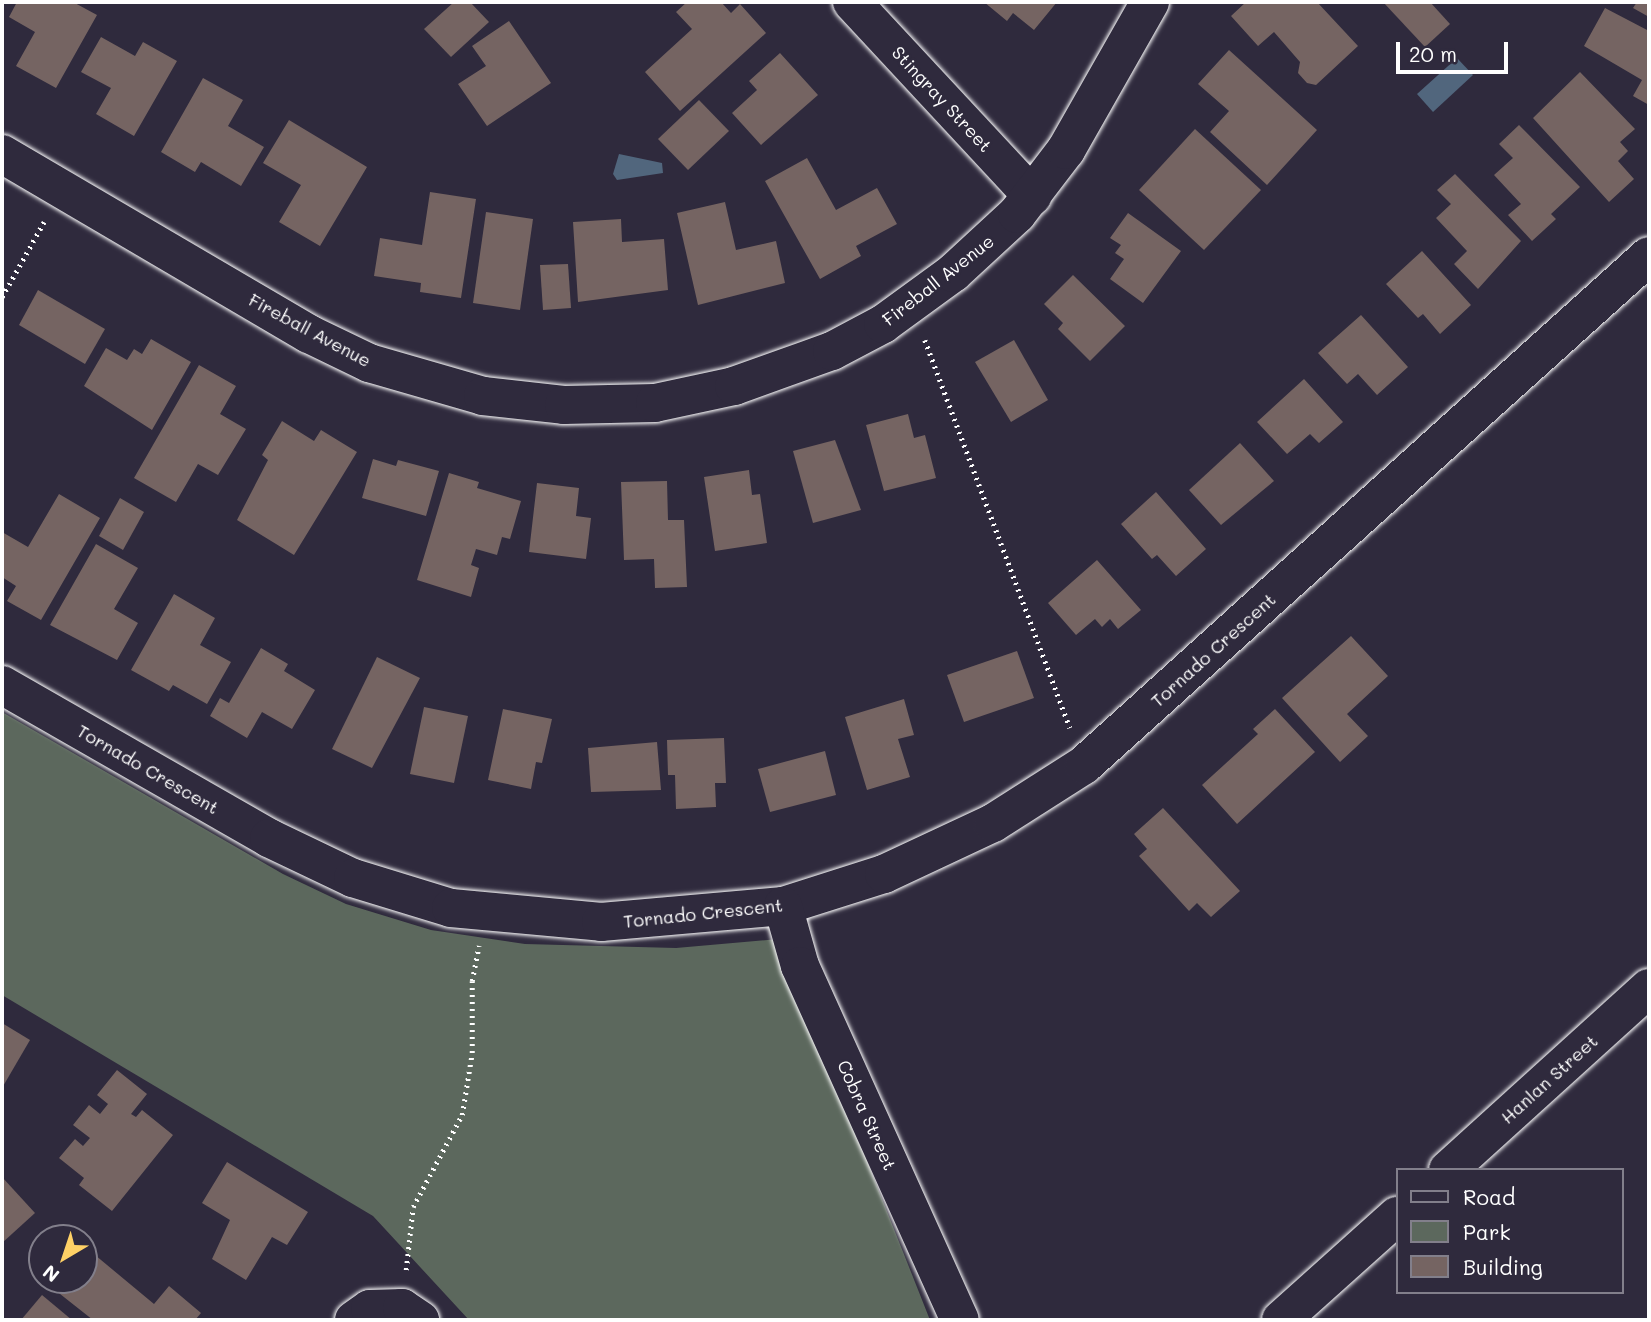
<!DOCTYPE html>
<style>
body{margin:0}
#map{position:relative;width:1651px;height:1322px;overflow:hidden;background:#2f2a3d;font-family:Mali,sans-serif}
div>[style]{position:absolute}
[style*='--x']{left:calc(var(--x)*1px);top:calc(var(--y)*1px);width:calc(var(--w)*1px);rotate:calc(var(--a)*1deg)}
.green>*{inset:0;background:#5c685d}
.water>*{inset:0;background:#51667d}
.building>*{inset:0;background:#756462}
.path>*{height:4.5px;margin-top:-2.25px;transform-origin:0;background:repeating-linear-gradient(90deg,#fff 0 2px,transparent 0 7px)}
.roads{filter:drop-shadow(0 0 2px #fff) drop-shadow(0 0 2px #fff)}
.minor>*{height:38px;margin:-19px;padding:0 19px;transform-origin:19px;border-radius:19px;background:#2f2a3d}
span{translate:-50% -50%;white-space:nowrap;text-align:center;line-height:1.15;-webkit-text-stroke:5px #2f2a3d;paint-order:stroke}
.street-label{font-size:18px;color:#fff}
.frame{position:absolute;inset:0;border:4px solid #fff;pointer-events:none}
.legend{position:absolute;left:1396px;top:1168px;width:228px;height:126px;box-sizing:border-box;background:#2f2a3d;border:2px solid #827f8b;margin:0;padding:9px 12px;list-style:none;font-size:21px;color:#fff}
.legend li{display:flex;align-items:center;gap:14px;height:35px}
.legend b{width:35px;border:2px solid #827f8b}
.north{position:absolute;left:28px;top:1224px;width:70px;height:70px;box-sizing:border-box;background:#2f2a3d;border:2px solid #827f8b;border-radius:50%;rotate:219deg;font-size:19px;font-weight:700;line-height:28px;text-align:center;color:#fff}
.north::after{content:'';display:block;margin:auto;width:24px;height:32px;background:#ffd166;clip-path:polygon(50% 0,100% 100%,50% 72%,0 100%)}
.scale{position:absolute;left:1396px;top:42px;width:112px;height:32px;box-sizing:border-box;border:4px solid #fff;border-top:0;padding-left:9px;font-size:21px;line-height:24px;white-space:nowrap;color:#fff;-webkit-text-stroke:5px #2f2a3d;paint-order:stroke}
</style>
<div id="map">
<div class="green">
<i style="clip-path:polygon(2px 712px,283px 874px,346px 904px,431px 930px,525px 944px,676px 948px,779px 939px,930px 1320px,469px 1320px,373px 1216px,2px 995px)"></i>
</div>
<div class="water">
<i style="clip-path:polygon(1457px 58px,1473px 75px,1433px 112px,1417px 94px)"></i>
<i style="clip-path:polygon(619px 154px,662px 163px,663px 173px,617px 180px,613px 174px)"></i>
</div>
<div class="building">
<i style="clip-path:polygon(17px 2px,73px 2px,97px 15px,56px 88px,16px 66px,35px 32px,9px 17px)"></i>
<i style="clip-path:polygon(454px 2px,470px 2px,489px 22px,451px 57px,424px 29px)"></i>
<i style="clip-path:polygon(687px 2px,721px 2px,731px 13px,740px 4px,766px 33px,680px 111px,645px 72px,692px 29px,676px 12px)"></i>
<i style="clip-path:polygon(984px 2px,1057px 2px,1034px 30px,1013px 13px,1007px 21px)"></i>
<i style="clip-path:polygon(1246px 2px,1317px 2px,1358px 46px,1316px 85px,1307px 83px,1298px 73px,1300px 62px,1274px 32px,1258px 46px,1231px 16px)"></i>
<i style="clip-path:polygon(1383px 2px,1430px 2px,1450px 24px,1425px 47px)"></i>
<i style="clip-path:polygon(1637px 2px,1649px 2px,1649px 17px,1633px 8px)"></i>
<i style="clip-path:polygon(1605px 8px,1649px 31px,1649px 105px,1633px 96px,1642px 80px,1584px 46px)"></i>
<i style="clip-path:polygon(509px 21px,551px 83px,487px 126px,458px 84px,486px 66px,472px 46px)"></i>
<i style="clip-path:polygon(101px 37px,135px 56px,143px 42px,177px 61px,134px 136px,96px 114px,111px 88px,81px 72px)"></i>
<i style="clip-path:polygon(1229px 50px,1317px 130px,1267px 185px,1210px 132px,1229px 111px,1198px 84px)"></i>
<i style="clip-path:polygon(780px 53px,818px 95px,761px 145px,732px 113px,757px 90px,749px 81px)"></i>
<i style="clip-path:polygon(1580px 72px,1635px 129px,1620px 142px,1628px 151px,1618px 161px,1634px 179px,1609px 202px,1533px 118px)"></i>
<i style="clip-path:polygon(203px 78px,243px 100px,228px 126px,264px 147px,241px 186px,201px 162px,195px 172px,161px 152px)"></i>
<i style="clip-path:polygon(699px 100px,729px 131px,688px 170px,658px 139px)"></i>
<i style="clip-path:polygon(289px 120px,367px 167px,320px 246px,279px 222px,301px 185px,263px 163px)"></i>
<i style="clip-path:polygon(1519px 125px,1580px 187px,1551px 214px,1556px 219px,1532px 241px,1508px 215px,1521px 204px,1494px 175px,1513px 158px,1499px 144px)"></i>
<i style="clip-path:polygon(1195px 129px,1261px 190px,1204px 250px,1139px 190px)"></i>
<i style="clip-path:polygon(807px 158px,836px 210px,877px 188px,897px 224px,856px 246px,861px 256px,820px 279px,765px 181px)"></i>
<i style="clip-path:polygon(1455px 174px,1521px 241px,1478px 289px,1454px 264px,1467px 251px,1436px 218px,1451px 204px,1437px 190px)"></i>
<i style="clip-path:polygon(430px 192px,476px 199px,461px 298px,420px 292px,421px 283px,374px 276px,380px 238px,422px 245px)"></i>
<i style="clip-path:polygon(725px 202px,736px 250px,776px 241px,785px 283px,698px 305px,677px 213px)"></i>
<i style="clip-path:polygon(486px 212px,533px 219px,520px 310px,473px 303px)"></i>
<i style="clip-path:polygon(1128px 213px,1181px 251px,1143px 303px,1110px 279px,1124px 259px,1115px 253px,1121px 245px,1110px 238px)"></i>
<i style="clip-path:polygon(621px 219px,622px 242px,664px 239px,668px 290px,578px 302px,573px 222px)"></i>
<i style="clip-path:polygon(1422px 251px,1471px 305px,1440px 334px,1423px 314px,1418px 318px,1386px 284px)"></i>
<i style="clip-path:polygon(568px 264px,571px 308px,543px 310px,540px 265px)"></i>
<i style="clip-path:polygon(1073px 275px,1125px 326px,1090px 361px,1058px 329px,1063px 323px,1044px 304px)"></i>
<i style="clip-path:polygon(38px 290px,105px 329px,85px 364px,19px 325px)"></i>
<i style="clip-path:polygon(1361px 315px,1408px 367px,1377px 395px,1358px 374px,1347px 384px,1318px 353px)"></i>
<i style="clip-path:polygon(151px 339px,191px 362px,152px 430px,84px 386px,106px 348px,127px 360px,134px 349px,142px 354px)"></i>
<i style="clip-path:polygon(1014px 340px,1048px 400px,1011px 422px,975px 362px)"></i>
<i style="clip-path:polygon(199px 365px,236px 386px,220px 414px,246px 429px,218px 475px,198px 464px,176px 502px,134px 478px)"></i>
<i style="clip-path:polygon(1304px 379px,1343px 422px,1319px 443px,1310px 434px,1287px 454px,1257px 422px)"></i>
<i style="clip-path:polygon(908px 414px,914px 438px,925px 435px,936px 478px,884px 491px,866px 425px)"></i>
<i style="clip-path:polygon(282px 421px,314px 441px,321px 430px,357px 452px,294px 555px,237px 520px,268px 460px,262px 455px)"></i>
<i style="clip-path:polygon(835px 440px,861px 510px,813px 523px,793px 451px)"></i>
<i style="clip-path:polygon(1240px 443px,1274px 481px,1221px 525px,1189px 490px)"></i>
<i style="clip-path:polygon(373px 459px,396px 466px,398px 460px,439px 471px,426px 516px,362px 498px)"></i>
<i style="clip-path:polygon(749px 470px,752px 495px,760px 494px,767px 543px,715px 551px,704px 477px)"></i>
<i style="clip-path:polygon(449px 473px,479px 482px,477px 488px,521px 501px,510px 539px,502px 537px,497px 555px,476px 549px,471px 565px,479px 568px,471px 597px,417px 580px)"></i>
<i style="clip-path:polygon(667px 481px,668px 520px,684px 520px,687px 587px,655px 588px,654px 559px,624px 560px,621px 482px)"></i>
<i style="clip-path:polygon(537px 483px,579px 488px,576px 516px,591px 518px,586px 559px,529px 552px)"></i>
<i style="clip-path:polygon(1156px 492px,1206px 549px,1176px 576px,1157px 555px,1152px 559px,1121px 524px)"></i>
<i style="clip-path:polygon(59px 494px,100px 518px,41px 620px,7px 601px,16px 586px,2px 577px,2px 532px,28px 547px)"></i>
<i style="clip-path:polygon(120px 498px,144px 512px,123px 550px,99px 536px)"></i>
<i style="clip-path:polygon(96px 544px,138px 568px,114px 609px,138px 623px,117px 660px,50px 625px)"></i>
<i style="clip-path:polygon(1097px 560px,1141px 610px,1118px 629px,1110px 619px,1102px 627px,1095px 619px,1076px 635px,1048px 603px)"></i>
<i style="clip-path:polygon(174px 594px,215px 618px,200px 645px,231px 662px,207px 704px,173px 685px,169px 691px,131px 670px)"></i>
<i style="clip-path:polygon(1351px 636px,1388px 676px,1347px 714px,1368px 736px,1340px 762px,1282px 698px)"></i>
<i style="clip-path:polygon(261px 648px,288px 664px,284px 671px,315px 690px,292px 729px,262px 712px,247px 738px,210px 716px,220px 698px,229px 703px)"></i>
<i style="clip-path:polygon(1017px 651px,1034px 698px,964px 722px,947px 675px)"></i>
<i style="clip-path:polygon(377px 657px,420px 678px,372px 768px,332px 749px)"></i>
<i style="clip-path:polygon(904px 699px,914px 735px,898px 739px,910px 777px,867px 790px,845px 717px)"></i>
<i style="clip-path:polygon(424px 707px,468px 716px,454px 783px,410px 774px)"></i>
<i style="clip-path:polygon(503px 709px,552px 719px,542px 763px,536px 762px,531px 789px,488px 780px)"></i>
<i style="clip-path:polygon(1275px 709px,1315px 752px,1237px 824px,1202px 785px,1258px 734px,1253px 729px)"></i>
<i style="clip-path:polygon(724px 738px,726px 783px,715px 783px,716px 807px,676px 809px,675px 775px,668px 775px,667px 740px)"></i>
<i style="clip-path:polygon(657px 742px,661px 790px,591px 792px,588px 748px)"></i>
<i style="clip-path:polygon(825px 751px,836px 795px,770px 812px,758px 769px)"></i>
<i style="clip-path:polygon(1163px 808px,1240px 891px,1211px 917px,1197px 903px,1189px 911px,1139px 856px,1147px 849px,1134px 834px)"></i>
<i style="clip-path:polygon(2px 1023px,30px 1040px,2px 1088px)"></i>
<i style="clip-path:polygon(117px 1070px,147px 1094px,131px 1114px,136px 1117px,142px 1110px,173px 1135px,112px 1211px,79px 1185px,84px 1178px,59px 1158px,75px 1139px,83px 1146px,90px 1138px,73px 1125px,89px 1105px,100px 1114px,108px 1104px,97px 1095px)"></i>
<i style="clip-path:polygon(227px 1162px,308px 1212px,287px 1245px,272px 1237px,246px 1280px,212px 1259px,230px 1220px,202px 1203px)"></i>
<i style="clip-path:polygon(2px 1177px,35px 1213px,2px 1243px)"></i>
<i style="clip-path:polygon(89px 1250px,154px 1304px,169px 1286px,201px 1313px,195px 1320px,93px 1320px,55px 1290px,63px 1280px,84px 1280px,84px 1255px)"></i>
<i style="clip-path:polygon(42px 1295px,72px 1320px,21px 1320px)"></i>
</div>
<div class="path">
<i style="--x:2;--y:297;--w:86;--a:-60.8"></i>
<i style="--x:925;--y:340;--w:414;--a:69.5"></i>
<i style="--x:406;--y:1270;--w:63;--a:-83.7"></i>
<i style="--x:413;--y:1207;--w:104;--a:-62"></i>
<i style="--x:462;--y:1115;--w:63;--a:-80.8"></i>
<i style="--x:472;--y:1053;--w:72;--a:-90"></i>
<i style="--x:472;--y:981;--w:36;--a:-79"></i>
</div>
<div class="roads">
<div class="minor">
<i style="--x:852;--y:2;--w:265;--a:47.1"></i>
<i style="--x:2;--y:154;--w:356;--a:30.4"></i>
<i style="--x:309;--y:334;--w:67;--a:25.8"></i>
<i style="--x:369;--y:363;--w:119;--a:16.1"></i>
<i style="--x:483;--y:396;--w:81;--a:6.3"></i>
<i style="--x:564;--y:405;--w:91;--a:-1.3"></i>
<i style="--x:655;--y:403;--w:81;--a:-12.1"></i>
<i style="--x:734;--y:386;--w:104;--a:-19.7"></i>
<i style="--x:832;--y:351;--w:58;--a:-27.9"></i>
<i style="--x:883;--y:324;--w:87;--a:-36.1"></i>
<i style="--x:953;--y:273;--w:87;--a:-42.7"></i>
<i style="--x:1017;--y:214;--w:81;--a:-52.6"></i>
<i style="--x:1066;--y:150;--w:170;--a:-60.4"></i>
<i style="--x:2;--y:685;--w:308;--a:29.8"></i>
<i style="--x:269;--y:838;--w:93;--a:25.5"></i>
<i style="--x:353;--y:878;--w:102;--a:17"></i>
<i style="--x:451;--y:908;--w:151;--a:5.3"></i>
<i style="--x:601;--y:922;--w:183;--a:-5"></i>
<i style="--x:783;--y:906;--w:106;--a:-17.6"></i>
<i style="--x:884;--y:874;--w:120;--a:-25.1"></i>
<i style="--x:993;--y:823;--w:108;--a:-32.5"></i>
<i style="--x:1084;--y:765;--w:760;--a:-42.02"></i>
<i style="--x:783;--y:906;--w:62;--a:74.2"></i>
<i style="--x:800;--y:966;--w:388;--a:65.7"></i>
<i style="--x:1448;--y:1170;--w:271;--a:-42.2"></i>
<i style="--x:354;--y:1320;--w:19;--a:-35"></i>
<i style="--x:370;--y:1309;--w:32;--a:-2"></i>
<i style="--x:402;--y:1308;--w:22;--a:34"></i>
<i style="--x:1281;--y:1320;--w:156;--a:-41.9"></i>
</div>
</div>
<div class="street-label">
<span style="left:942px;top:99px;rotate:47deg">Stingray Street</span>
<span style="left:938px;top:280px;rotate:-38deg">Fireball Avenue</span>
<span style="left:310px;top:330px;rotate:28deg">Fireball Avenue</span>
<span style="left:1213px;top:650px;rotate:-42deg">Tornado Crescent</span>
<span style="left:148px;top:769px;rotate:30deg">Tornado Crescent</span>
<span style="left:703px;top:913px;rotate:-6deg">Tornado Crescent</span>
<span style="left:1549px;top:1079px;rotate:-42deg">Hanlan Street</span>
<span style="left:867px;top:1115px;rotate:66deg">Cobra Street</span>
</div>
<div class="frame"></div>
<ul class="legend">
<li><b style="height:9px;background:#2f2a3d"></b>Road</li>
<li><b style="height:19px;background:#5c685d"></b>Park</li>
<li><b style="height:19px;background:#756462"></b>Building</li>
</ul>
<div class="north">N</div>
<div class="scale">20 m</div>
</div>
